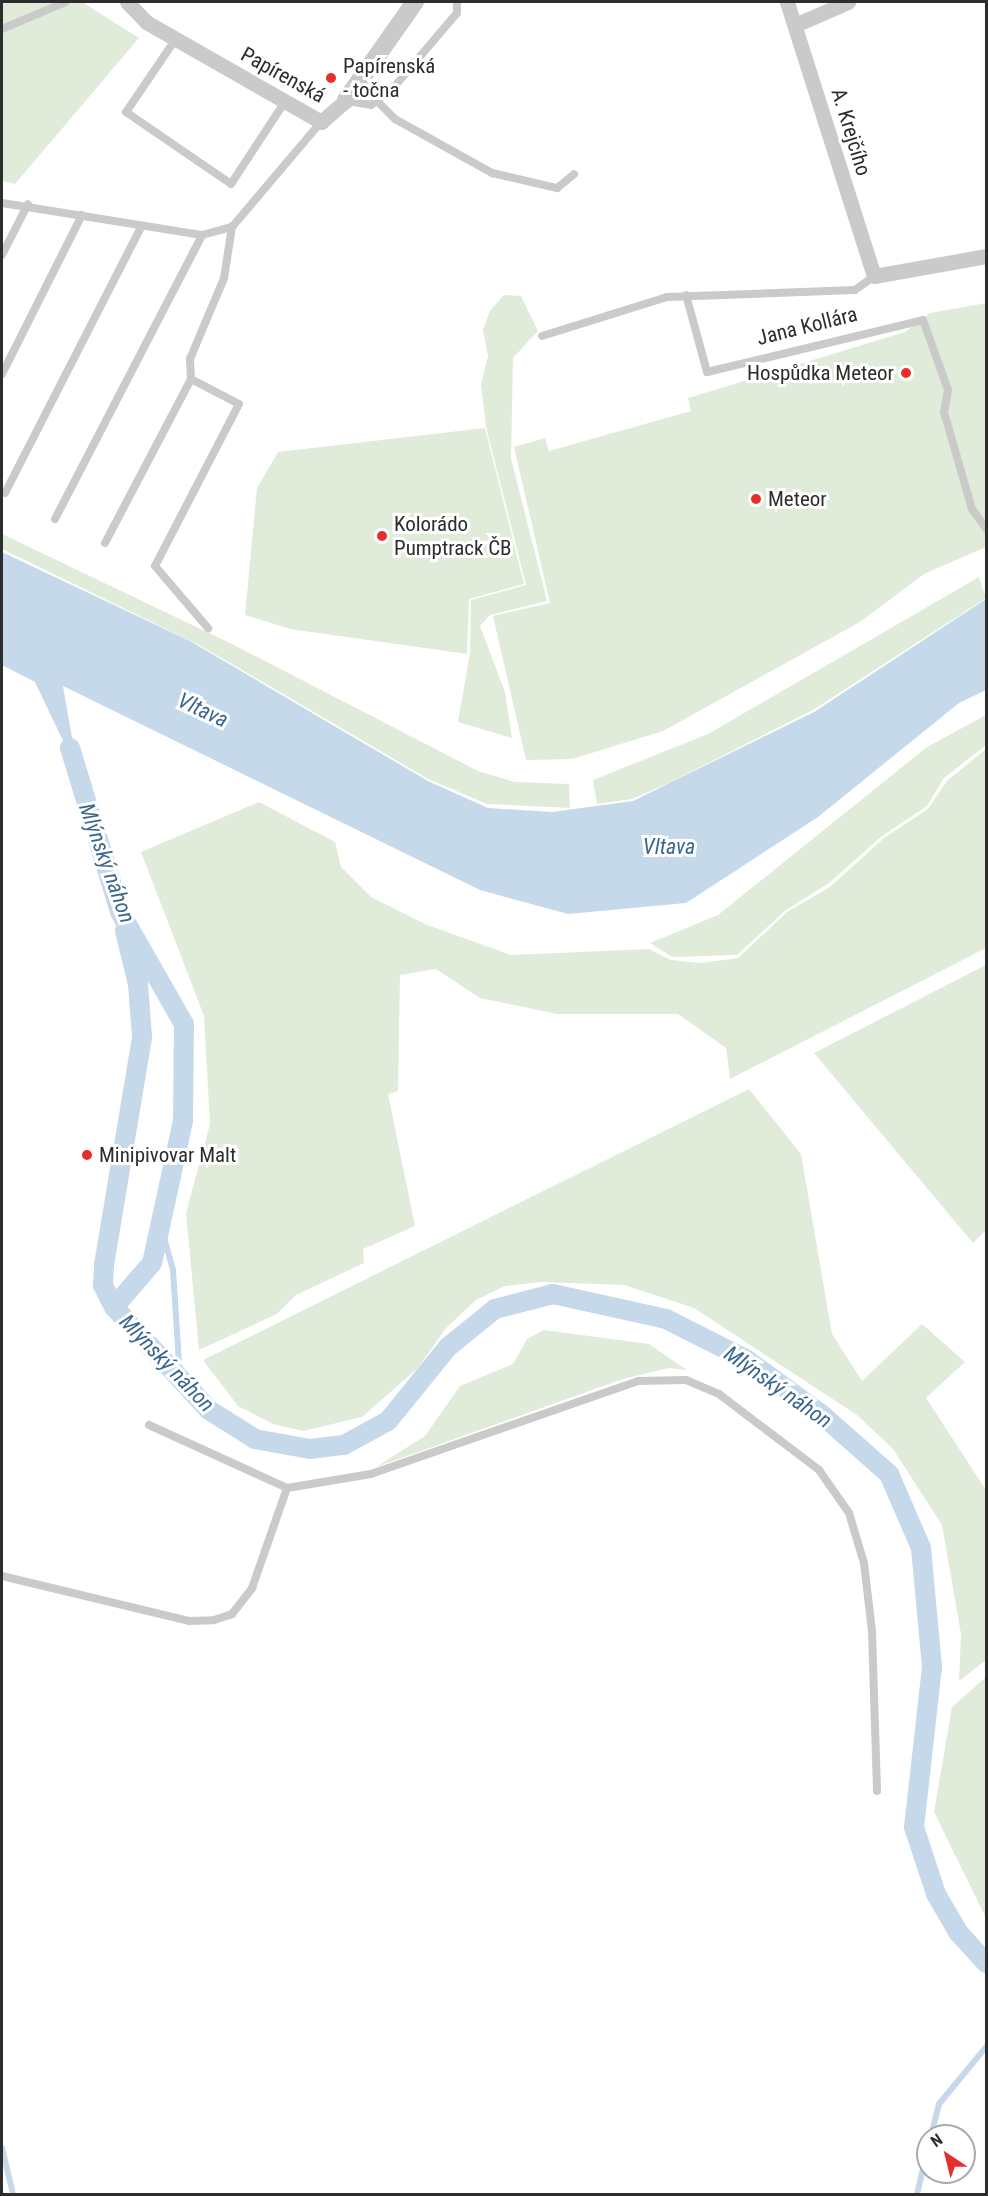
<!DOCTYPE html>
<meta charset="utf-8">
<style>
body{margin:0}
#map{position:relative;width:988px;height:2196px;overflow:hidden;background:#fff;font-family:"Roboto Condensed",sans-serif}
div>[style]{position:absolute}
[style*='--x']{left:calc(var(--x)*1px);top:calc(var(--y)*1px);width:calc(var(--w)*1px);rotate:calc(var(--a)*1deg)}
.green>*{inset:0;background:#e1ebda}
.water>*{inset:0;background:#c5d9eb}
.stream>*{height:6px;margin:-3px;padding:0 3px;transform-origin:3px;border-radius:3px;background:#c5d9eb}
.canal>*{height:20px;margin:-10px;padding:0 10px;transform-origin:10px;border-radius:10px;background:#c5d9eb}
.service>*{height:8px;margin:-4px;padding:0 4px;transform-origin:4px;border-radius:4px;background:#cacaca}
.minor>*{height:15px;margin:-7.5px;padding:0 7.5px;transform-origin:7.5px;border-radius:7.5px;background:#cacaca}
.tertiary>*{height:18px;margin:-9px;padding:0 9px;transform-origin:9px;border-radius:9px;background:#cacaca}
.dots>*{width:16px;height:16px;translate:-50% -50%;box-sizing:border-box;border:3px solid #fff;border-radius:50%}
span{translate:-50% -50%;white-space:nowrap;text-align:center;line-height:1.15;-webkit-text-stroke:6px #fff;paint-order:stroke}
.poi-label{font-size:21px;color:#2d2d2d}
.left{translate:0 -50%;text-align:left}
.right{translate:-100% -50%;text-align:right}
.street-label{font-size:21px;color:#2d2d2d}
.water-label{font-size:22px;color:#3a6790;font-style:italic}
.frame{position:absolute;inset:0;border:3px solid #2d2d2d;pointer-events:none}
.north{position:absolute;left:916px;top:2124px;width:60px;height:60px;box-sizing:border-box;background:#fff;border:2px solid #ababab;border-radius:50%;rotate:325deg;font-size:16px;font-weight:700;line-height:24px;text-align:center;color:#2d2d2d}
.north::after{content:'';display:block;margin:auto;width:21px;height:27px;background:#e72e2b;clip-path:polygon(50% 0,100% 100%,50% 72%,0 100%)}
</style>
<div id="map">
<div class="green">
<i style="clip-path:polygon(2px 2px,82px 2px,139px 38px,15px 184px,2px 181px)"></i>
<i style="clip-path:polygon(504px 295px,521px 296px,538px 331px,513px 358px,511px 458px,547px 601px,490px 615px,480px 626px,505px 692px,512px 738px,458px 722px,470px 653px,471px 600px,526px 585px,486px 427px,481px 384px,488px 356px,483px 330px,490px 311px)"></i>
<i style="clip-path:polygon(986px 303px,986px 547px,924px 574px,860px 622px,663px 731px,572px 759px,526px 760px,493px 616px,550px 603px,514px 447px,545px 438px,549px 451px,691px 411px,688px 398px,905px 332px,930px 313px)"></i>
<i style="clip-path:polygon(485px 428px,524px 584px,469px 599px,467px 654px,290px 629px,245px 615px,257px 488px,278px 452px)"></i>
<i style="clip-path:polygon(2px 534px,232px 644px,478px 771px,515px 782px,569px 784px,570px 808px,487px 804px,428px 779px,201px 646px,2px 549px)"></i>
<i style="clip-path:polygon(979px 577px,986px 598px,813px 710px,669px 783px,632px 799px,597px 804px,593px 780px,708px 734px)"></i>
<i style="clip-path:polygon(986px 715px,986px 745px,944px 778px,927px 806px,882px 836px,829px 883px,786px 910px,737px 955px,672px 957px,650px 943px,718px 915px,927px 747px)"></i>
<i style="clip-path:polygon(986px 749px,986px 948px,730px 1079px,726px 1048px,678px 1014px,557px 1014px,480px 998px,436px 969px,400px 975px,398px 1091px,388px 1094px,415px 1226px,363px 1249px,364px 1263px,296px 1295px,277px 1314px,199px 1350px,186px 1213px,210px 1124px,204px 1016px,141px 852px,259px 802px,335px 842px,341px 867px,371px 897px,425px 924px,511px 955px,649px 949px,671px 960px,701px 963px,738px 958px,787px 912px,830px 887px,884px 838px,928px 809px,947px 781px)"></i>
<i style="clip-path:polygon(986px 965px,986px 1230px,973px 1243px,814px 1053px)"></i>
<i style="clip-path:polygon(749px 1089px,801px 1154px,832px 1334px,862px 1381px,922px 1324px,965px 1362px,926px 1398px,986px 1490px,986px 1660px,959px 1681px,961px 1634px,942px 1525px,893px 1449px,857px 1415px,694px 1308px,624px 1285px,541px 1282px,505px 1286px,476px 1300px,446px 1328px,418px 1368px,362px 1417px,303px 1431px,273px 1424px,238px 1406px,203px 1360px)"></i>
<i style="clip-path:polygon(544px 1330px,649px 1344px,687px 1370px,669px 1368px,623px 1379px,376px 1467px,425px 1436px,460px 1386px,513px 1364px,527px 1339px)"></i>
<i style="clip-path:polygon(986px 1677px,986px 1918px,934px 1812px,952px 1707px)"></i>
</div>
<div class="water">
<i style="clip-path:polygon(2px 552px,190px 641px,428px 781px,488px 808px,552px 812px,633px 801px,814px 712px,986px 599px,986px 690px,959px 703px,818px 817px,686px 903px,568px 914px,480px 890px,63px 686px,78px 772px,35px 682px,2px 665px)"></i>
</div>
<div class="stream">
<i style="--x:160;--y:1223;--w:49;--a:74.5"></i>
<i style="--x:173;--y:1270;--w:108;--a:86.3"></i>
<i style="--x:931;--y:2136;--w:33;--a:-76"></i>
<i style="--x:939;--y:2104;--w:74;--a:-50.5"></i>
<i style="--x:2;--y:2148;--w:47;--a:76.6"></i>
<i style="--x:917;--y:2194;--w:47;--a:-76.6"></i>
</div>
<div class="canal">
<i style="--x:70;--y:748;--w:171;--a:73"></i>
<i style="--x:120;--y:912;--w:129;--a:60.3"></i>
<i style="--x:184;--y:1024;--w:97;--a:90.6"></i>
<i style="--x:183;--y:1121;--w:145;--a:102.3"></i>
<i style="--x:152;--y:1263;--w:58;--a:130.8"></i>
<i style="--x:114;--y:1307;--w:140;--a:47.3"></i>
<i style="--x:209;--y:1410;--w:54;--a:32.2"></i>
<i style="--x:255;--y:1439;--w:56;--a:10.3"></i>
<i style="--x:310;--y:1449;--w:34;--a:-7"></i>
<i style="--x:344;--y:1445;--w:50;--a:-28.6"></i>
<i style="--x:388;--y:1421;--w:95;--a:-51"></i>
<i style="--x:448;--y:1347;--w:60;--a:-39"></i>
<i style="--x:495;--y:1309;--w:60;--a:-14.5"></i>
<i style="--x:553;--y:1294;--w:116;--a:12.5"></i>
<i style="--x:666;--y:1319;--w:91;--a:26.8"></i>
<i style="--x:747;--y:1360;--w:92;--a:36.1"></i>
<i style="--x:821;--y:1414;--w:91;--a:41.4"></i>
<i style="--x:889;--y:1474;--w:81;--a:66.6"></i>
<i style="--x:921;--y:1548;--w:120;--a:84.7"></i>
<i style="--x:932;--y:1667;--w:161;--a:96.4"></i>
<i style="--x:914;--y:1827;--w:71;--a:71.8"></i>
<i style="--x:936;--y:1894;--w:44;--a:59.9"></i>
<i style="--x:958;--y:1932;--w:42;--a:47.9"></i>
<i style="--x:114;--y:1307;--w:25;--a:-117"></i>
<i style="--x:103;--y:1285;--w:20;--a:-87"></i>
<i style="--x:104;--y:1265;--w:231;--a:-80.5"></i>
<i style="--x:142;--y:1037;--w:53;--a:-94.3"></i>
<i style="--x:138;--y:984;--w:55;--a:-103.8"></i>
</div>
<div class="service">
<i style="--x:2;--y:29;--w:69;--a:-22.9"></i>
<i style="--x:175;--y:40;--w:87;--a:124.2"></i>
<i style="--x:126;--y:112;--w:127;--a:34.4"></i>
<i style="--x:231;--y:184;--w:97;--a:-56.8"></i>
<i style="--x:376;--y:100;--w:27;--a:45"></i>
<i style="--x:395;--y:119;--w:111;--a:29.1"></i>
<i style="--x:492;--y:173;--w:67;--a:13"></i>
<i style="--x:557;--y:188;--w:22;--a:-39"></i>
<i style="--x:347;--y:101;--w:24;--a:9"></i>
<i style="--x:371;--y:105;--w:29;--a:-38"></i>
<i style="--x:394;--y:87;--w:97;--a:-49.6"></i>
<i style="--x:457;--y:13;--w:11;--a:-90"></i>
<i style="--x:2;--y:203;--w:203;--a:9.1"></i>
<i style="--x:202;--y:235;--w:31;--a:-15"></i>
<i style="--x:232;--y:227;--w:138;--a:-49.7"></i>
<i style="--x:2;--y:255;--w:57;--a:-63"></i>
<i style="--x:686;--y:295;--w:80;--a:74.7"></i>
<i style="--x:707;--y:372;--w:222;--a:-13.5"></i>
<i style="--x:923;--y:320;--w:74;--a:70.3"></i>
<i style="--x:948;--y:390;--w:22;--a:100"></i>
<i style="--x:944;--y:412;--w:101;--a:73.9"></i>
<i style="--x:972;--y:509;--w:24;--a:54"></i>
<i style="--x:542;--y:336;--w:131;--a:-17.3"></i>
<i style="--x:667;--y:297;--w:188;--a:-2.1"></i>
<i style="--x:855;--y:290;--w:24;--a:-36"></i>
<i style="--x:2;--y:374;--w:178;--a:-63.3"></i>
<i style="--x:191;--y:379;--w:54;--a:27.5"></i>
<i style="--x:239;--y:404;--w:182;--a:117.4"></i>
<i style="--x:155;--y:566;--w:82;--a:49.5"></i>
<i style="--x:5;--y:493;--w:299;--a:-62.9"></i>
<i style="--x:55;--y:519;--w:320;--a:-62.6"></i>
<i style="--x:105;--y:543;--w:185;--a:-62.3"></i>
<i style="--x:191;--y:379;--w:20;--a:-93"></i>
<i style="--x:190;--y:359;--w:88;--a:-67.2"></i>
<i style="--x:224;--y:278;--w:52;--a:-81.1"></i>
<i style="--x:149;--y:1425;--w:152;--a:24.5"></i>
<i style="--x:287;--y:1488;--w:85;--a:-9.5"></i>
<i style="--x:371;--y:1474;--w:283;--a:-19.2"></i>
<i style="--x:638;--y:1381;--w:48;--a:-1.2"></i>
<i style="--x:686;--y:1380;--w:36;--a:23"></i>
<i style="--x:719;--y:1394;--w:126;--a:37.2"></i>
<i style="--x:819;--y:1470;--w:52;--a:55.1"></i>
<i style="--x:849;--y:1513;--w:52;--a:73.3"></i>
<i style="--x:864;--y:1563;--w:68;--a:83.3"></i>
<i style="--x:872;--y:1631;--w:160;--a:88.2"></i>
<i style="--x:2;--y:1576;--w:192;--a:13.5"></i>
<i style="--x:189;--y:1621;--w:25;--a:-2"></i>
<i style="--x:214;--y:1620;--w:19;--a:-18"></i>
<i style="--x:232;--y:1614;--w:33;--a:-52"></i>
<i style="--x:252;--y:1588;--w:106;--a:-70.7"></i>
</div>
<div class="minor">
<i style="--x:127;--y:2;--w:28;--a:46"></i>
<i style="--x:146;--y:22;--w:202;--a:29.7"></i>
<i style="--x:321;--y:122;--w:33;--a:-41"></i>
<i style="--x:787;--y:2;--w:287;--a:72.4"></i>
<i style="--x:874;--y:276;--w:114;--a:-10.1"></i>
<i style="--x:795;--y:25;--w:58;--a:-23.5"></i>
</div>
<div class="tertiary">
<i style="--x:346;--y:100;--w:120;--a:-54.9"></i>
</div>
<div class="dots">
<i style="left:331px;top:78px;background:#e72e2b"></i>
<i style="left:906px;top:373px;background:#e72e2b"></i>
<i style="left:756px;top:499px;background:#e72e2b"></i>
<i style="left:382px;top:536px;background:#e72e2b"></i>
<i style="left:87px;top:1155px;background:#e72e2b"></i>
</div>
<div class="poi-label">
<span class="left" style="left:343px;top:78px">Papírenská<br>- točna</span>
<span class="right" style="left:894px;top:373px">Hospůdka Meteor</span>
<span class="left" style="left:768px;top:499px">Meteor</span>
<span class="left" style="left:394px;top:536px">Kolorádo<br>Pumptrack ČB</span>
<span class="left" style="left:99px;top:1155px">Minipivovar Malt</span>
</div>
<div class="street-label">
<span style="left:283px;top:75px;rotate:29deg">Papírenská</span>
<span style="left:851px;top:132px;rotate:73deg">A. Krejčího</span>
<span style="left:807px;top:326px;rotate:-14deg">Jana Kollára</span>
</div>
<div class="water-label">
<span style="left:203px;top:710px;rotate:25deg">Vltava</span>
<span style="left:669px;top:847px">Vltava</span>
<span style="left:107px;top:863px;rotate:70deg">Mlýnský náhon</span>
<span style="left:167px;top:1363px;rotate:46deg">Mlýnský náhon</span>
<span style="left:778px;top:1387px;rotate:35deg">Mlýnský náhon</span>
</div>
<div class="frame"></div>
<div class="north">N</div>
</div>
